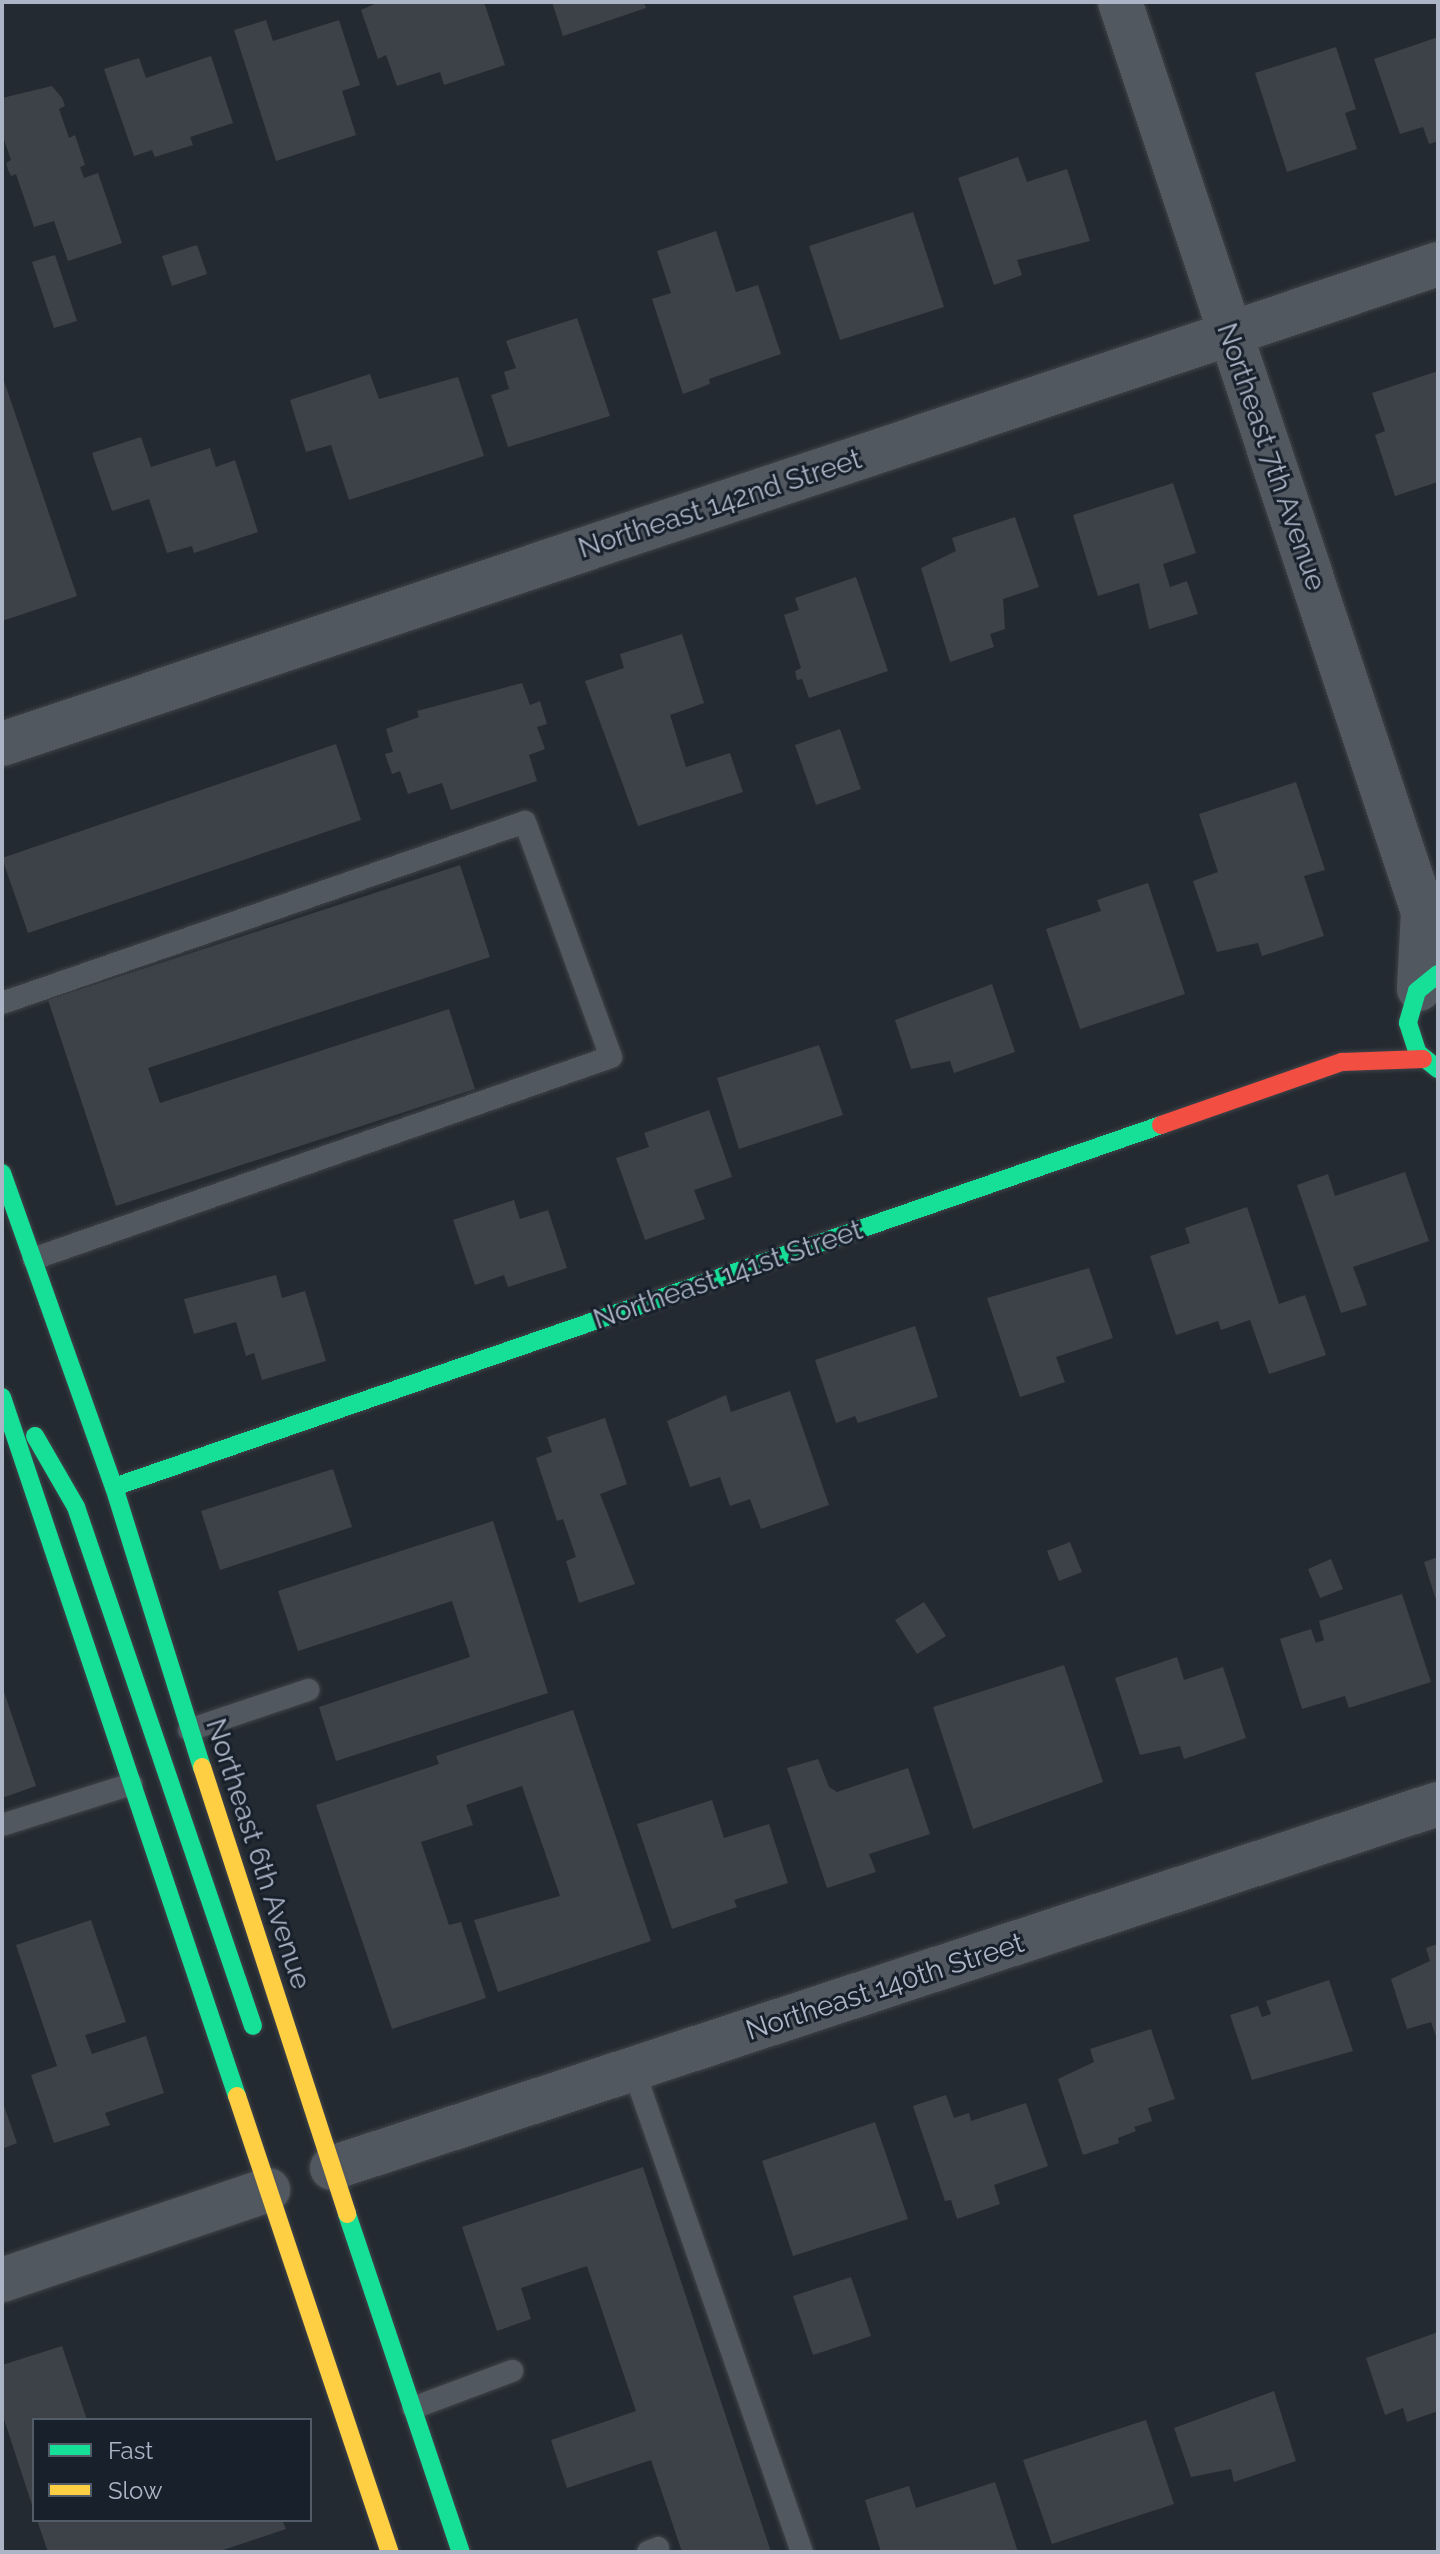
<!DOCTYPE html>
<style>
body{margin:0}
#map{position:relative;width:1440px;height:2554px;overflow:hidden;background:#242a31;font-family:Raleway,sans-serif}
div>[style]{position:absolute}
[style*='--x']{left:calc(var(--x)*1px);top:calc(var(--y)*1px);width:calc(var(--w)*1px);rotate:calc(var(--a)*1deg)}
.building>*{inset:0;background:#3d4249}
.roads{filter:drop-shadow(0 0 2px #40444a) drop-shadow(0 0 2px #40444a)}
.lane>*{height:22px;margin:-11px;padding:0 11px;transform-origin:11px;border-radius:11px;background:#525860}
.street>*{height:44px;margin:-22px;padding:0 22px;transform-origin:22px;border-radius:22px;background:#525860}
.fast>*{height:18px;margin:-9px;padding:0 9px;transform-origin:9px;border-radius:9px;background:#16e098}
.slow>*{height:18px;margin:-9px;padding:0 9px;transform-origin:9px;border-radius:9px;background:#ffcf43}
.jam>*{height:18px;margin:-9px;padding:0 9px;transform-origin:9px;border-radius:9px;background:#f24e42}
span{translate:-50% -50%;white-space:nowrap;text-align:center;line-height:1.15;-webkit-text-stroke:6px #17202b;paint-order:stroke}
.street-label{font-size:28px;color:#abb5c5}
.frame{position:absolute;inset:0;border:4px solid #abb5c5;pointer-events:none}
.legend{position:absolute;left:32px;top:2418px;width:280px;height:104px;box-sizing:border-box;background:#17202b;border:2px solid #525c69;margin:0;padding:10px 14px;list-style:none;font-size:24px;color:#abb5c5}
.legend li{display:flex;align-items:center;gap:16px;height:40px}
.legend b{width:40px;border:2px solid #525c69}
</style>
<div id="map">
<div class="building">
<i style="clip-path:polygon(379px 2px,484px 2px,505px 65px,444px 85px,440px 72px,397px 86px,386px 55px,378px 59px,361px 10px)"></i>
<i style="clip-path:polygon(552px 2px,644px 2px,646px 8px,563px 36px)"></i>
<i style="clip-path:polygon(266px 20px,273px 41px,339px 20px,360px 85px,342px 91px,356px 135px,276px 161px,234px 30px)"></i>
<i style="clip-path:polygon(1438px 37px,1438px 141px,1429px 144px,1423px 127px,1400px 134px,1374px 59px)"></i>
<i style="clip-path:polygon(1336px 47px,1356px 109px,1345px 113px,1357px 149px,1287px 172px,1255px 73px)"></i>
<i style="clip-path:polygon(211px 56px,233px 123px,190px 137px,193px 145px,155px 157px,152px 150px,134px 156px,104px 69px,139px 58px,146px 78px)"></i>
<i style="clip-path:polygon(52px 86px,62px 98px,65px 106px,59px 109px,69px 138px,75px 135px,85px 165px,80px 167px,84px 178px,98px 173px,122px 243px,68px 261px,54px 221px,34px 227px,16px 174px,11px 176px,8px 170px,6px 163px,11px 160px,2px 134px,2px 98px)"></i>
<i style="clip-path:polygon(1018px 157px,1027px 182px,1067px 169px,1090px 241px,1017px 260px,1022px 275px,994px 285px,958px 178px)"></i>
<i style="clip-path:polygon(913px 212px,944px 307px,840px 340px,809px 246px)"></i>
<i style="clip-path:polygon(716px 231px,736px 292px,758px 285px,781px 354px,709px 379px,710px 384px,683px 394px,652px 299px,671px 293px,657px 251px)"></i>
<i style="clip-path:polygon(197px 245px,207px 274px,172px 286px,162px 256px)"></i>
<i style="clip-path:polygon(55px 255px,77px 321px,54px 328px,32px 262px)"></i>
<i style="clip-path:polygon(577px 318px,610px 416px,508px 447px,491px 395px,509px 389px,504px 372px,516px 368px,506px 341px)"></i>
<i style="clip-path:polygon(1438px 371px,1438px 482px,1395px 496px,1375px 435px,1385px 431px,1372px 393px)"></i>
<i style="clip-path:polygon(370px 374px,379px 399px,458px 377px,484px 456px,349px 500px,331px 445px,306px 452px,290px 400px)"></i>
<i style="clip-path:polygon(2px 375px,77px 596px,2px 621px)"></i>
<i style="clip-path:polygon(141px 437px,151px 467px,210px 448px,216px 467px,235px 460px,258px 532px,194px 553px,192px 546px,167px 553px,149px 499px,112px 511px,92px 453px)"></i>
<i style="clip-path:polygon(1173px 483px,1196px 553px,1163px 564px,1170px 587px,1187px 581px,1198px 614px,1149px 629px,1139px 583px,1098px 596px,1073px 515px)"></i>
<i style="clip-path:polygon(1015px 517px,1039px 587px,1003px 599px,1005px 629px,990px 634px,994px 647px,950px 662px,921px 568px,956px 551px,952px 538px)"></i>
<i style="clip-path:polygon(856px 577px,888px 671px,809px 698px,802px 679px,797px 680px,795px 671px,801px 668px,784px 615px,799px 610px,795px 598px)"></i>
<i style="clip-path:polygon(682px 634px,704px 703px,670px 715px,686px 767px,730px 753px,743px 792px,638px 826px,585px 681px,624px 668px,620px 654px)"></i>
<i style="clip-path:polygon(522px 683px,530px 705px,540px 701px,547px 724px,537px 727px,545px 749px,529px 755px,537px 781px,451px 810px,442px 783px,408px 794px,400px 771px,392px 774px,385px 754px,393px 752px,386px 729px,419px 717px,417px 711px)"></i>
<i style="clip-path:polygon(840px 729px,861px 789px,816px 805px,795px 745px)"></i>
<i style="clip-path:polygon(336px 744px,361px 820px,28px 933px,2px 858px)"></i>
<i style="clip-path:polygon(1296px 782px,1325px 870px,1304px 876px,1324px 936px,1262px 956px,1258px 943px,1217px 952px,1193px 881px,1218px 872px,1199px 814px)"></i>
<i style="clip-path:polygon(460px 865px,490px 957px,148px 1068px,160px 1103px,449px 1009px,475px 1089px,116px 1206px,48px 1000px)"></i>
<i style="clip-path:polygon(1148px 883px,1185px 994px,1080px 1029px,1046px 929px,1101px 911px,1097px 900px)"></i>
<i style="clip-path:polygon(992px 984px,1015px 1052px,954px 1073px,950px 1061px,911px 1069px,895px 1020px)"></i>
<i style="clip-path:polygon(819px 1045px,843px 1115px,739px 1149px,717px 1078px)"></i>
<i style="clip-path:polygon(709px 1110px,732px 1177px,694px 1190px,705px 1219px,645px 1240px,616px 1158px,649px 1147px,644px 1133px)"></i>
<i style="clip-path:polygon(1405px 1172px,1429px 1241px,1353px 1267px,1367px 1305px,1341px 1313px,1297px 1185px,1328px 1174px,1335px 1196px)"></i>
<i style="clip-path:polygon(514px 1200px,520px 1219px,548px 1210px,567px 1268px,508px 1287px,504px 1275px,475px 1285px,453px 1220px)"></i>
<i style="clip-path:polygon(1247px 1207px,1279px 1304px,1305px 1295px,1326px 1355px,1269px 1374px,1250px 1320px,1221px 1330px,1218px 1321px,1176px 1335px,1150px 1256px,1190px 1243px,1185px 1228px)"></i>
<i style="clip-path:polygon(1089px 1268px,1113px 1338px,1056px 1357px,1065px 1382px,1020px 1397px,987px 1298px)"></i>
<i style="clip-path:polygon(276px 1275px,282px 1298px,305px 1291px,326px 1361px,262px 1380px,254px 1353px,246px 1356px,236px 1322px,194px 1334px,184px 1299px)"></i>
<i style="clip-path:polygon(915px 1326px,938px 1397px,858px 1423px,855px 1416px,836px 1423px,815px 1360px)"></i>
<i style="clip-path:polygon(790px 1391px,829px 1505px,761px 1529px,750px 1499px,730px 1506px,720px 1477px,690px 1487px,667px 1421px,726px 1395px,731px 1412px)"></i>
<i style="clip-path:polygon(605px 1418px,627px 1484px,600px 1494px,635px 1584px,579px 1603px,566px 1561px,576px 1557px,563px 1519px,557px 1521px,536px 1458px,552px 1452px,547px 1437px)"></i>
<i style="clip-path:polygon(333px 1469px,352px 1527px,220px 1570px,201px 1511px)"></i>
<i style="clip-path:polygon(493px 1521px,548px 1693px,336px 1761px,319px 1707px,470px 1657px,452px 1601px,298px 1651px,278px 1591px)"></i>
<i style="clip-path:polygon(1070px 1542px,1082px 1572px,1059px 1581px,1047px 1551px)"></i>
<i style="clip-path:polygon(1438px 1557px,1438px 1603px,1437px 1603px,1424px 1562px)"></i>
<i style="clip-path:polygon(1331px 1559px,1343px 1589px,1320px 1598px,1308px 1569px)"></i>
<i style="clip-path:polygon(1402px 1594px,1431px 1682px,1349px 1708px,1345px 1696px,1302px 1709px,1280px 1639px,1311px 1629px,1316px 1643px,1324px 1640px,1319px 1621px)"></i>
<i style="clip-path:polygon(924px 1602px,946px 1636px,917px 1654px,895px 1620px)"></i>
<i style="clip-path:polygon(1177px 1657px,1184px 1680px,1223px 1667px,1246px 1738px,1184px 1759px,1180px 1746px,1140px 1755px,1115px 1678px)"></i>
<i style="clip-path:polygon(1064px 1665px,1103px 1782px,973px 1829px,933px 1707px)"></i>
<i style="clip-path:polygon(2px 1686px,36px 1786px,2px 1798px)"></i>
<i style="clip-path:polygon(573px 1710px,651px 1941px,498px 1992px,474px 1920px,560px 1896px,522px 1786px,466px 1805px,473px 1825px,421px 1842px,449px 1925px,461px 1922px,486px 1998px,392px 2029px,316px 1805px,439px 1764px,436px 1756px)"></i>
<i style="clip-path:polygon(818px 1759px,829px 1787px,837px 1792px,908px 1768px,930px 1834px,869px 1854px,876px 1872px,827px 1888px,787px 1768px)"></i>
<i style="clip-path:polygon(712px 1800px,724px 1838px,769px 1824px,788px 1883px,734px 1900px,737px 1907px,672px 1929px,637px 1824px)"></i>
<i style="clip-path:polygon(91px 1920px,126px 2022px,85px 2035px,92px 2054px,146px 2036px,164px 2093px,105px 2113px,110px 2125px,54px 2143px,31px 2075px,57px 2066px,16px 1945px)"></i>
<i style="clip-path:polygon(1438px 1944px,1438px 2042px,1431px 2022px,1407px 2029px,1391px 1979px,1430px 1961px,1426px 1948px)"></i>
<i style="clip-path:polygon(1329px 1980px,1353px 2051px,1252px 2080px,1230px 2015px,1258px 2006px,1262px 2017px,1271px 2014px,1266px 2001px)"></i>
<i style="clip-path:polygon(1151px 2029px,1175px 2099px,1148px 2108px,1152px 2121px,1134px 2127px,1136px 2131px,1118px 2138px,1119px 2143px,1083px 2155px,1058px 2079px,1094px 2062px,1090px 2049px)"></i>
<i style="clip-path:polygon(946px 2095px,954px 2118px,969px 2113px,971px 2121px,1026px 2103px,1048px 2166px,994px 2185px,1000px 2204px,957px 2219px,951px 2200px,945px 2201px,913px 2106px)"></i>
<i style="clip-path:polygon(2px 2100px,17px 2143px,2px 2149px)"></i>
<i style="clip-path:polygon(875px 2122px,908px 2219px,793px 2256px,762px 2161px)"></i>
<i style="clip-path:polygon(643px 2167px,771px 2552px,682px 2552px,651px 2460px,567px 2488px,551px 2440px,636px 2411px,587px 2266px,521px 2288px,531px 2319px,497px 2331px,462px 2227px)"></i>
<i style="clip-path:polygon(851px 2277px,871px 2336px,813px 2355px,793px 2296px)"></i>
<i style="clip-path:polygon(1438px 2332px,1438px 2411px,1407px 2422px,1403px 2408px,1385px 2415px,1366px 2358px)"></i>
<i style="clip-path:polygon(62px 2346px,87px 2420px,34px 2420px,33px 2508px,2px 2413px,2px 2365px)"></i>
<i style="clip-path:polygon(1274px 2391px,1296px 2461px,1234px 2482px,1231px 2469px,1191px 2477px,1174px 2428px)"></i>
<i style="clip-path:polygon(1146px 2420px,1174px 2504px,1052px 2544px,1023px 2460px)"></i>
<i style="clip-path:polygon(995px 2482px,1018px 2552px,881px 2552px,865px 2500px,909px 2486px,916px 2508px)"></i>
<i style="clip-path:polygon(37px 2520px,282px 2520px,286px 2529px,217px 2552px,48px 2552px)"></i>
</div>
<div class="roads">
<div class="lane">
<i style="--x:2;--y:1003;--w:553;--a:-19.09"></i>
<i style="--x:525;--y:822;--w:250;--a:69.9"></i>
<i style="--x:611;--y:1057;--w:612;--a:160.74"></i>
<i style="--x:189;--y:1730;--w:126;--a:-18.6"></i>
<i style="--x:2;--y:1825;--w:136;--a:-17.5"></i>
<i style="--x:634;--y:2071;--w:509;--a:70.75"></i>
<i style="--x:413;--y:2408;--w:106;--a:-20.5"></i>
<i style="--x:648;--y:2552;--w:11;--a:-22"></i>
</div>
<div class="street">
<i style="--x:1120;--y:2;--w:959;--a:71.58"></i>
<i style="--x:1423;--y:912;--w:77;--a:93"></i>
<i style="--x:2;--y:744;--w:1514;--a:-18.48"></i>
<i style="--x:332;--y:2168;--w:1164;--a:-18.22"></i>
<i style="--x:2;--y:2280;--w:281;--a:-18.7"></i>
</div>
<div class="fast">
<i style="--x:1438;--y:974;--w:27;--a:141"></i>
<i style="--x:1417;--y:991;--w:33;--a:106"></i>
<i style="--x:1408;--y:1023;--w:32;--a:72"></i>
<i style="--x:1418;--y:1053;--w:26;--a:39"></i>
<i style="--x:2;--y:1173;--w:333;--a:70.4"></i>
<i style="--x:114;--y:1487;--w:294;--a:72.6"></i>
<i style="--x:2;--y:1397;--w:737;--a:71.42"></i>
<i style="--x:35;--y:1436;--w:82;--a:60"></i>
<i style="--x:76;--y:1507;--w:548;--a:71.17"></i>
<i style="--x:114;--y:1487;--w:1108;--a:-19.07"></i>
<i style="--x:347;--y:2214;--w:357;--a:71.4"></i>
</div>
<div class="slow">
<i style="--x:202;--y:1767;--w:470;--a:72"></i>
<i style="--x:237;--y:2096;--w:481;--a:71.5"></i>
</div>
<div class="jam">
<i style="--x:1161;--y:1125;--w:192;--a:-19.2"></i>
<i style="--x:1342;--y:1062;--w:81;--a:-2.1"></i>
</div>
</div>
<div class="street-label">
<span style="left:1271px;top:457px;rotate:71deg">Northeast 7th Avenue</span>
<span style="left:720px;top:504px;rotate:-18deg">Northeast 142nd Street</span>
<span style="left:728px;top:1275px;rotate:-19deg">Northeast 141st Street</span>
<span style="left:258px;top:1854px;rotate:72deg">Northeast 6th Avenue</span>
<span style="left:885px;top:1987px;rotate:-18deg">Northeast 140th Street</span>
</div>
<div class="frame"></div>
<ul class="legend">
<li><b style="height:10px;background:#16e098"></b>Fast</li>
<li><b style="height:10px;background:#ffcf43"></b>Slow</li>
</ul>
</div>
